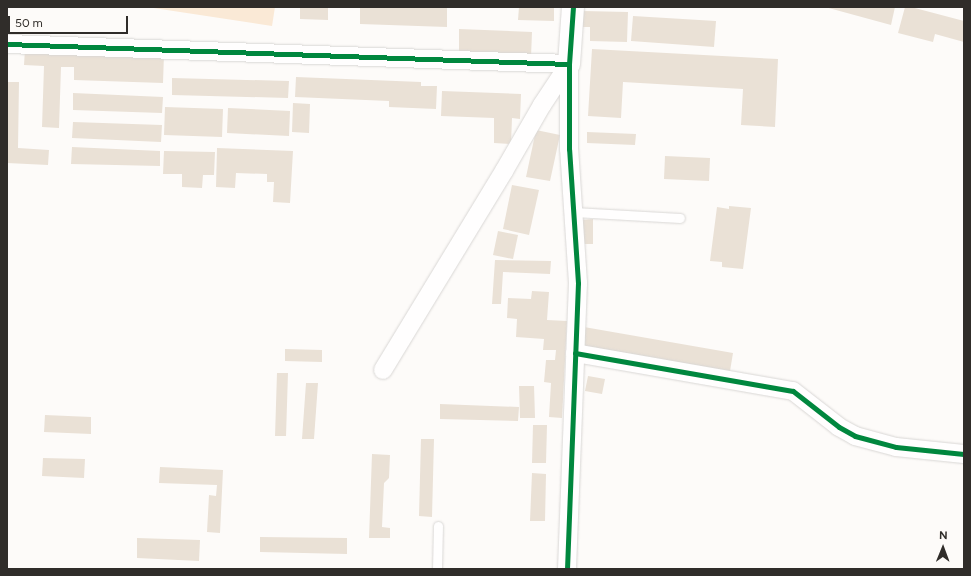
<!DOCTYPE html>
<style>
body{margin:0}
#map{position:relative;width:971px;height:576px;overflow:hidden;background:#fdfbf9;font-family:Figtree,sans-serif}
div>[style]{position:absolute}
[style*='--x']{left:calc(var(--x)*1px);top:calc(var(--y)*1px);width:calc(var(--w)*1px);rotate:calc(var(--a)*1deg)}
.green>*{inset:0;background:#fae9d6}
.building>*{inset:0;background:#eae1d6}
.roads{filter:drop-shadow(0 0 1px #d9d7d5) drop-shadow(0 0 1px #d9d7d5)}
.service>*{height:9px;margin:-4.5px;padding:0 4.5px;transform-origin:4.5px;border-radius:4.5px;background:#fffefe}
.minor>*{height:18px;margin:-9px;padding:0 9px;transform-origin:9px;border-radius:9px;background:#fffefe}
.tertiary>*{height:22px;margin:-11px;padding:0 11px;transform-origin:11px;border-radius:11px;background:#fffefe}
.cycleway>*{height:5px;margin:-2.5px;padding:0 2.5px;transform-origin:2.5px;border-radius:2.5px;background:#00873e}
span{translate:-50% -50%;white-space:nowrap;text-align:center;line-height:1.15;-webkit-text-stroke:3.5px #fefbf8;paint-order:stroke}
.frame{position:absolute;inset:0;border:8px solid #302d2a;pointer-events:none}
.north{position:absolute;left:923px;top:528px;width:40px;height:40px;-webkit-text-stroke:3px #fefbf8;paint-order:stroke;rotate:1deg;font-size:11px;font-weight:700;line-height:16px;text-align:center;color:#302d2a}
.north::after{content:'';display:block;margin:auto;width:14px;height:18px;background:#302d2a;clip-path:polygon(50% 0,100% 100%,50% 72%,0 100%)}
.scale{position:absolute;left:8px;top:16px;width:120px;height:18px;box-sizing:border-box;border:2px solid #302d2a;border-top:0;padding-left:5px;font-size:12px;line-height:14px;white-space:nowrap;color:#302d2a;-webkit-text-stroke:3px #fefbf8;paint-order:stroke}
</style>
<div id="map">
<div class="green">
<i style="clip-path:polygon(147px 7px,275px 7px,272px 26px)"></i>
</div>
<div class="building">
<i style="clip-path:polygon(300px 7px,328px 7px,328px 20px,300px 19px)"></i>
<i style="clip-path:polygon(360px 7px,447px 7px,447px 27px,360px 24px)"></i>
<i style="clip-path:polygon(519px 7px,554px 7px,554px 21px,518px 20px)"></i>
<i style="clip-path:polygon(825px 7px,895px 7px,891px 25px)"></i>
<i style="clip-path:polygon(905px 7px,911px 7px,964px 21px,964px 42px,935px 34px,933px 42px,898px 33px)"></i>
<i style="clip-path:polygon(583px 11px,628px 12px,627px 42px,590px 41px,590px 27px,583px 27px)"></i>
<i style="clip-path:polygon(633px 16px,716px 21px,714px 47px,631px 41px)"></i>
<i style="clip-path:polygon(459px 29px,532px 32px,531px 57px,459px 54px)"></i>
<i style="clip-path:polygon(25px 49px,164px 54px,163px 83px,74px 80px,74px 67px,61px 67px,59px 128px,42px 127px,44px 66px,24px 65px)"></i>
<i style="clip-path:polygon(592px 49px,778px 59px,775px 127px,741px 125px,743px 89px,623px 82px,621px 118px,588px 116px)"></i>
<i style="clip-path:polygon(296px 77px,421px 82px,421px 86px,437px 86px,436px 109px,389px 107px,389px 101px,295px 97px)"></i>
<i style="clip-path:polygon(172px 78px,289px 81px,288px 98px,172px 95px)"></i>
<i style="clip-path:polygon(7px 82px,19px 82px,18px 148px,49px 150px,48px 165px,7px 163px)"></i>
<i style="clip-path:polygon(442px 91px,521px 94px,520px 119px,512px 118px,511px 144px,494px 143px,494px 118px,441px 116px)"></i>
<i style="clip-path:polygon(73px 93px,163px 97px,162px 113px,73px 110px)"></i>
<i style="clip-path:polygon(293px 103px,310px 104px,309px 133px,292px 132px)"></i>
<i style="clip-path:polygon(165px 107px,223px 109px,222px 137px,164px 135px)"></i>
<i style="clip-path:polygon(228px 108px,290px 111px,289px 136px,227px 133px)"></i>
<i style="clip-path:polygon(73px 122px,162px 125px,161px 142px,72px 138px)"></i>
<i style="clip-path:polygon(536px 130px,560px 135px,550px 181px,526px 177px)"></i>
<i style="clip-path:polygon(587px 132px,636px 134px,635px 145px,587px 143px)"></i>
<i style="clip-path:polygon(72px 147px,160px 151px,160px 166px,71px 164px)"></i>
<i style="clip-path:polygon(217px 148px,293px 151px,290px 203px,273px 202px,274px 182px,267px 182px,267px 174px,236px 173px,235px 188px,216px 187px)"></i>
<i style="clip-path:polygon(164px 151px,215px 152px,214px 175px,203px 175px,202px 188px,182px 187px,182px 174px,163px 174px)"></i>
<i style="clip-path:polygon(665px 156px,710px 158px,709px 181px,664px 179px)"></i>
<i style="clip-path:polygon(512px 185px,539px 190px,529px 235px,503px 229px)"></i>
<i style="clip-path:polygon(729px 206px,751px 208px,743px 269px,722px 267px,722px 262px,710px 261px,717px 207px,729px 209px)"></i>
<i style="clip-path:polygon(593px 219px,593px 244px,581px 244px,581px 220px)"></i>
<i style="clip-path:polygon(498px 231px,518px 235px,513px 259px,493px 255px)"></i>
<i style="clip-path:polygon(495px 260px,551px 261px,550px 274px,503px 272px,501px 304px,492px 304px)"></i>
<i style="clip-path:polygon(532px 291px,549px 292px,547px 320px,567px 321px,562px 418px,549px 417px,551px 383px,544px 382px,546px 360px,555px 360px,556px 350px,543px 350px,544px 339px,516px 337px,517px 319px,507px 318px,508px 298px,531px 299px)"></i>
<i style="clip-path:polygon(584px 327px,733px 353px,729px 377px,585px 352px)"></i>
<i style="clip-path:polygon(285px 349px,322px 350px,322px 362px,285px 361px)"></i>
<i style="clip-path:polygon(277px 373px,288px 373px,286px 436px,275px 436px)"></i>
<i style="clip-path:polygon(588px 376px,605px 379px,602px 394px,585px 391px)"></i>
<i style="clip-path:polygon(306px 383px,318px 383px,314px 439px,302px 439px)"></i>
<i style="clip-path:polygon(519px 386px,534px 386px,535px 418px,520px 418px)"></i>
<i style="clip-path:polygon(440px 404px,519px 407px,518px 421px,440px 419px)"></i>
<i style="clip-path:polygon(45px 415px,91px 417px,91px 434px,44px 432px)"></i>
<i style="clip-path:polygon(533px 425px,547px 425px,546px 463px,532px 463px)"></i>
<i style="clip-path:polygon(421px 439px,434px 439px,432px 517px,419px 516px)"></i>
<i style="clip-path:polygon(372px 454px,390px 455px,389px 478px,384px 483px,382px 527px,390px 528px,390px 538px,369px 538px)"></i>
<i style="clip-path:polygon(43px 458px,85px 459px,84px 478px,42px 476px)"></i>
<i style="clip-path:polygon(160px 467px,223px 470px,220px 533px,207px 532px,209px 495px,216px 496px,217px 485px,159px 483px)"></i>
<i style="clip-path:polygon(532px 473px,546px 474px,545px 521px,530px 521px)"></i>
<i style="clip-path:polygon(260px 537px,347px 538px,347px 554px,260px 552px)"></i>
<i style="clip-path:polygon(137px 538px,200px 540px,199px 561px,137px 558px)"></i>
</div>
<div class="roads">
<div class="service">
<i style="--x:574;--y:212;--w:106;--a:3.2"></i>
<i style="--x:437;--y:569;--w:43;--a:-88.7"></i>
</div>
<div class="minor">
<i style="--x:7;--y:44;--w:562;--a:2.04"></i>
<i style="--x:575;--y:353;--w:221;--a:9.9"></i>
<i style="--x:793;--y:391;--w:58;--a:38"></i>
<i style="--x:839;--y:427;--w:18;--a:29"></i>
<i style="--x:855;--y:436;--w:42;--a:15"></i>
<i style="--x:896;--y:447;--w:68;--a:5.9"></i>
<i style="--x:383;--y:370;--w:233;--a:-58.7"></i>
<i style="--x:504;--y:171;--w:76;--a:-60.1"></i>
<i style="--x:542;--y:105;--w:49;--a:-56.6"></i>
<i style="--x:567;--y:569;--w:286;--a:-87.8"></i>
<i style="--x:578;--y:283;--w:134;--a:-93.8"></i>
<i style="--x:569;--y:149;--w:85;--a:-90"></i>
</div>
<div class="tertiary">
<i style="--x:569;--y:64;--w:57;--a:-86"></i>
</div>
</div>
<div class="cycleway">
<i style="--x:7;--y:44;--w:562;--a:2.04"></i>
<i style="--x:575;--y:353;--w:221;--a:9.9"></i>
<i style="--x:793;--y:391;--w:58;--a:38"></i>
<i style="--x:839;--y:427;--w:18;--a:29"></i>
<i style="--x:855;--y:436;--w:42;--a:15"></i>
<i style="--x:896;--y:447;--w:68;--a:5.9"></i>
<i style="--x:567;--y:569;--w:286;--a:-87.8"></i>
<i style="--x:578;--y:283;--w:134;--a:-93.8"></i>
<i style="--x:569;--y:149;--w:85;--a:-90"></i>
<i style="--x:569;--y:64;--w:57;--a:-86"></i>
</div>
<div class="frame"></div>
<div class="north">N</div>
<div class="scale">50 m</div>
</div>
